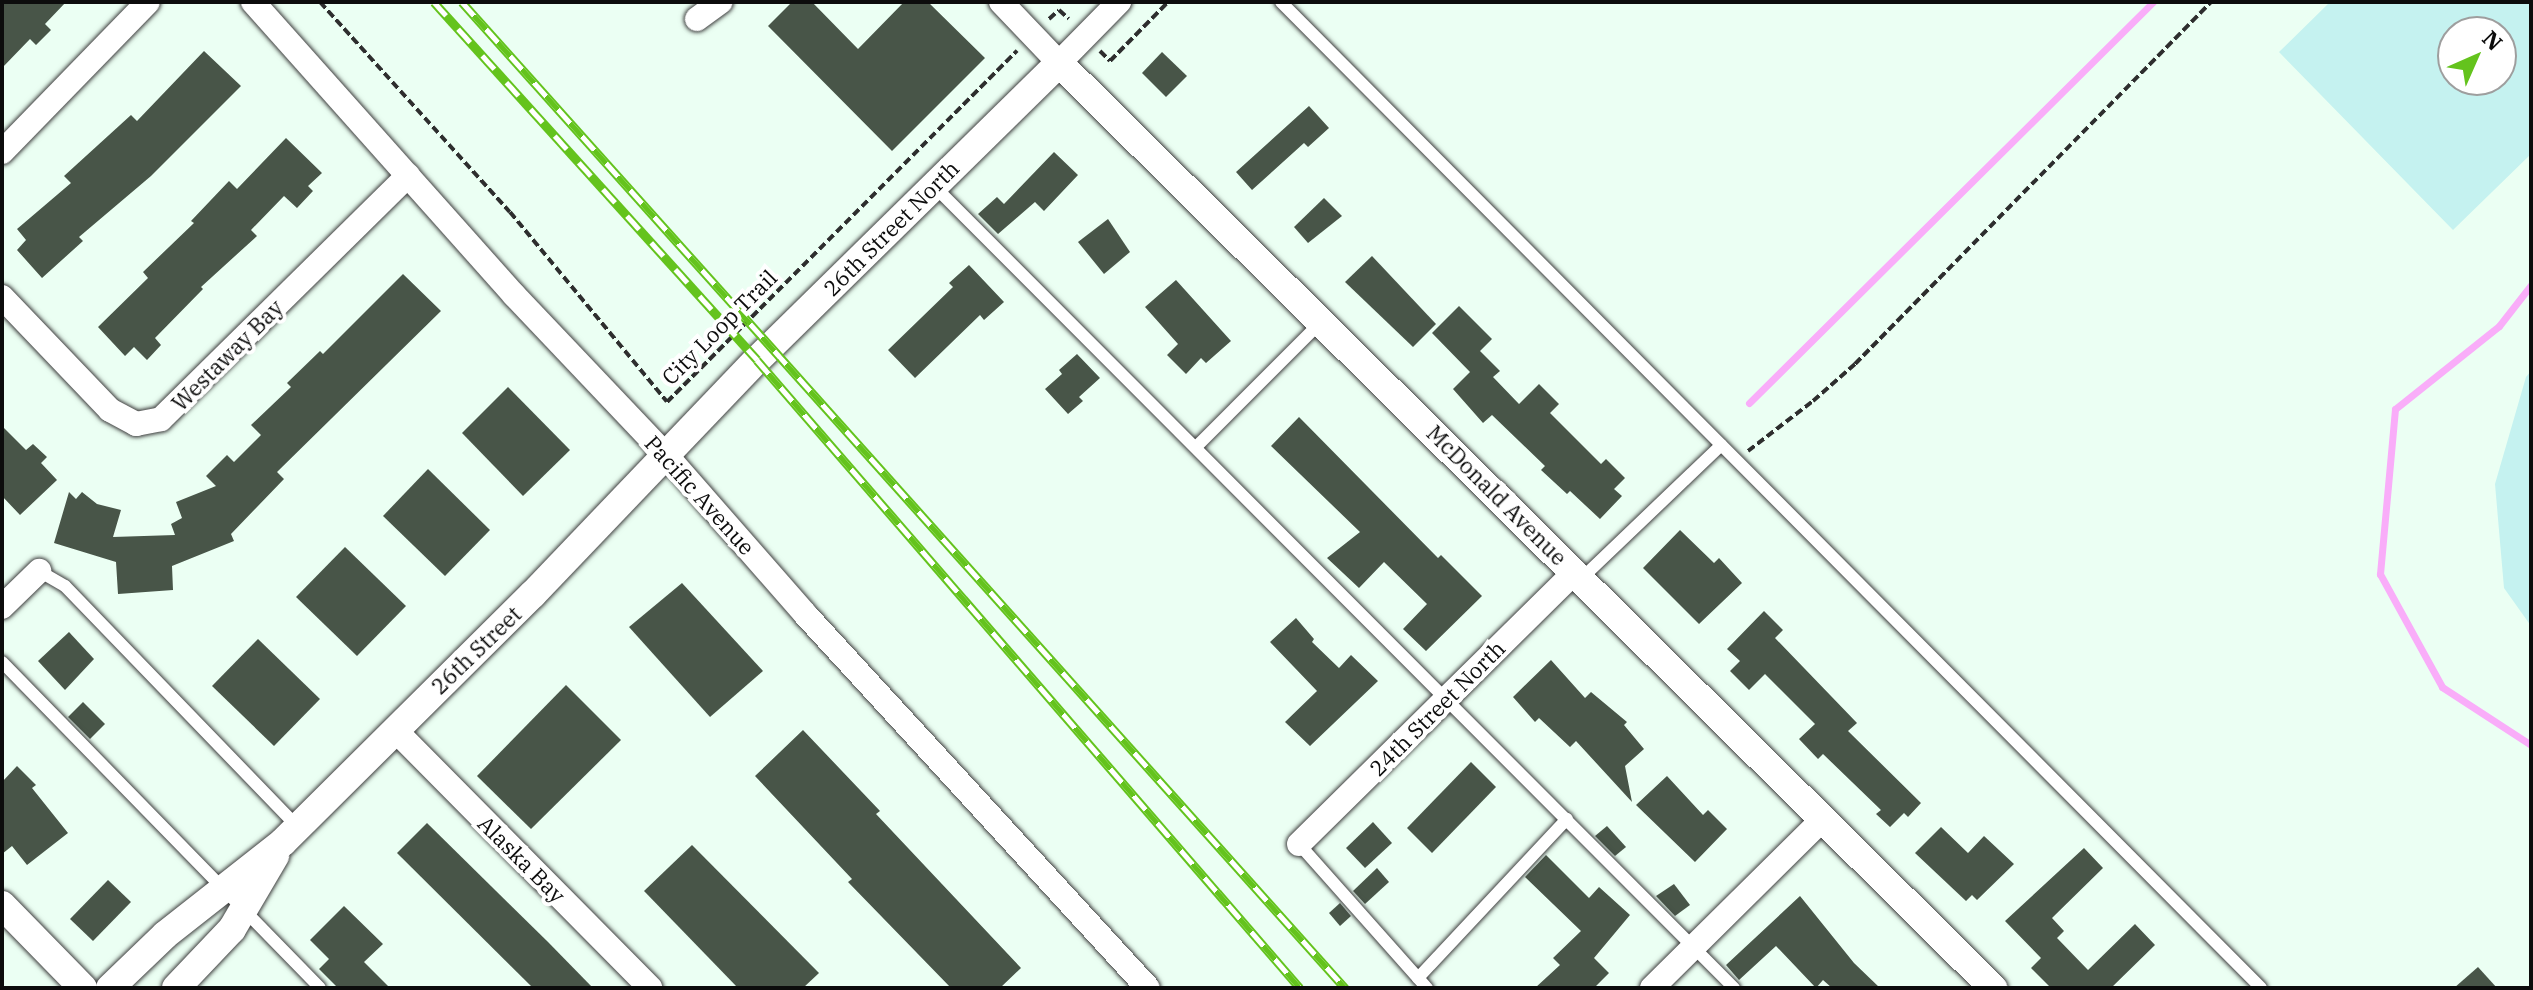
<!DOCTYPE html>
<style>
body{margin:0}
#map{position:relative;width:2533px;height:990px;overflow:hidden;background:#ebfff3;font-family:"IBM Plex Serif",serif}
div>[style]{position:absolute}
[style*='--x']{left:calc(var(--x)*1px);top:calc(var(--y)*1px);width:calc(var(--w)*1px);rotate:calc(var(--a)*1deg)}
.pitch>*{inset:0;background:#c5f2f0}
.stream>*{height:7px;margin:-3.5px;padding:0 3.5px;transform-origin:3.5px;border-radius:3.5px;background:#f9adf9}
.building>*{inset:0;background:#485548}
.path>*{height:4px;margin-top:-2px;transform-origin:0;background:repeating-linear-gradient(90deg,#2e2e2e 0 8px,transparent 0 12px)}
.roads{filter:drop-shadow(0 0 2px #3f3f3f) drop-shadow(0 0 2px #3f3f3f)}
.service>*{height:12px;margin:-6px;padding:0 6px;transform-origin:6px;border-radius:6px;background:#fff}
.minor>*{height:24px;margin:-12px;padding:0 12px;transform-origin:12px;border-radius:12px;background:#fff}
.tertiary>*{height:28px;margin:-14px;padding:0 14px;transform-origin:14px;border-radius:14px;background:#fff}
.rail>*{height:9px;margin-top:-4.5px;transform-origin:0;background:repeating-linear-gradient(90deg,#fff 0 18px,#64c31d 0 36px);box-sizing:border-box;border-block:2px solid #64c31d}
span{translate:-50% -50%;white-space:nowrap;text-align:center;line-height:1.15;-webkit-text-stroke:8px #fff;paint-order:stroke}
.street-label{font-size:22px;color:#0c0c0c}
.frame{position:absolute;inset:0;border:4px solid #0c0c0c;pointer-events:none}
.north{position:absolute;left:2437px;top:16px;width:80px;height:80px;box-sizing:border-box;background:#fff;border:2px solid #9e9e9e;border-radius:50%;rotate:45deg;font-size:22px;font-weight:700;line-height:32px;text-align:center;color:#0c0c0c}
.north::after{content:'';display:block;margin:auto;width:28px;height:36px;background:#64c31d;clip-path:polygon(50% 0,100% 100%,50% 72%,0 100%)}
</style>
<div id="map">
<div class="pitch">
<i style="clip-path:polygon(evenodd,2330px 2px,2531px 2px,2531px 154px,2453px 230px,2279px 52px,2330px 2px,2453px 32px,2501px 32px,2501px 80px,2453px 80px,2453px 32px)"></i>
<i style="clip-path:polygon(2531px 371px,2531px 626px,2504px 588px,2495px 484px,2526px 377px)"></i>
</div>
<div class="stream">
<i style="--x:2531;--y:285;--w:52;--a:128"></i>
<i style="--x:2499;--y:326;--w:133;--a:141.4"></i>
<i style="--x:2395;--y:409;--w:166;--a:95.2"></i>
<i style="--x:2380;--y:574;--w:129;--a:61.2"></i>
<i style="--x:2442;--y:687;--w:106;--a:33.1"></i>
<i style="--x:1749;--y:403;--w:569;--a:-44.79"></i>
</div>
<div class="building">
<i style="clip-path:polygon(2px 2px,66px 2px,45px 24px,51px 30px,36px 45px,30px 39px,2px 68px)"></i>
<i style="clip-path:polygon(792px 2px,812px 2px,858px 49px,904px 2px,928px 2px,985px 58px,892px 151px,768px 26px)"></i>
<i style="clip-path:polygon(204px 51px,241px 86px,151px 176px,79px 237px,83px 241px,42px 278px,17px 250px,26px 240px,17px 229px,71px 183px,64px 176px,131px 115px,137px 121px)"></i>
<i style="clip-path:polygon(1162px 52px,1187px 76px,1166px 97px,1142px 73px)"></i>
<i style="clip-path:polygon(1309px 106px,1329px 128px,1308px 147px,1304px 143px,1252px 190px,1236px 172px)"></i>
<i style="clip-path:polygon(286px 138px,322px 173px,308px 186px,313px 191px,297px 208px,284px 196px,251px 230px,257px 236px,201px 287px,203px 289px,155px 338px,161px 345px,147px 360px,134px 347px,125px 356px,98px 327px,148px 278px,143px 272px,194px 223px,191px 221px,229px 181px,237px 189px)"></i>
<i style="clip-path:polygon(1054px 152px,1078px 175px,1044px 211px,1035px 202px,998px 234px,978px 214px,997px 197px,1004px 204px)"></i>
<i style="clip-path:polygon(1324px 198px,1342px 216px,1308px 243px,1294px 227px)"></i>
<i style="clip-path:polygon(1108px 219px,1130px 252px,1104px 274px,1078px 242px)"></i>
<i style="clip-path:polygon(1372px 256px,1436px 324px,1413px 347px,1345px 282px)"></i>
<i style="clip-path:polygon(969px 265px,1004px 302px,984px 320px,980px 315px,915px 378px,888px 350px,953px 287px,949px 283px)"></i>
<i style="clip-path:polygon(403px 274px,441px 311px,277px 472px,284px 479px,231px 534px,234px 541px,172px 566px,173px 590px,118px 594px,116px 562px,54px 543px,69px 492px,76px 499px,82px 492px,97px 504px,121px 510px,113px 537px,175px 535px,171px 524px,182px 518px,176px 502px,216px 486px,206px 476px,227px 455px,234px 462px,261px 435px,251px 425px,291px 387px,287px 383px,320px 351px,323px 354px)"></i>
<i style="clip-path:polygon(1176px 280px,1231px 341px,1206px 363px,1201px 358px,1186px 374px,1167px 355px,1178px 344px,1145px 307px)"></i>
<i style="clip-path:polygon(1459px 306px,1492px 339px,1480px 351px,1500px 371px,1493px 377px,1519px 404px,1539px 384px,1559px 404px,1550px 413px,1601px 464px,1606px 459px,1625px 478px,1614px 489px,1622px 496px,1600px 519px,1570px 491px,1567px 494px,1541px 470px,1545px 466px,1492px 415px,1483px 423px,1453px 389px,1470px 372px,1432px 333px)"></i>
<i style="clip-path:polygon(1077px 354px,1100px 378px,1079px 397px,1083px 401px,1068px 414px,1045px 389px,1062px 374px,1059px 370px)"></i>
<i style="clip-path:polygon(508px 387px,570px 450px,523px 496px,462px 433px)"></i>
<i style="clip-path:polygon(1299px 417px,1438px 558px,1441px 555px,1482px 596px,1426px 651px,1403px 629px,1427px 604px,1384px 562px,1359px 588px,1327px 558px,1360px 532px,1271px 446px)"></i>
<i style="clip-path:polygon(2px 426px,26px 450px,33px 444px,47px 457px,41px 463px,57px 480px,20px 515px,2px 496px)"></i>
<i style="clip-path:polygon(428px 469px,490px 530px,445px 576px,383px 516px)"></i>
<i style="clip-path:polygon(1680px 530px,1714px 563px,1719px 558px,1742px 583px,1699px 624px,1643px 568px)"></i>
<i style="clip-path:polygon(345px 547px,406px 606px,357px 656px,296px 597px)"></i>
<i style="clip-path:polygon(682px 583px,763px 671px,710px 717px,629px 627px)"></i>
<i style="clip-path:polygon(1764px 611px,1783px 630px,1775px 638px,1857px 723px,1848px 731px,1921px 803px,1908px 817px,1904px 813px,1890px 827px,1876px 814px,1881px 810px,1823px 754px,1818px 759px,1799px 739px,1815px 724px,1765px 674px,1749px 690px,1730px 671px,1740px 661px,1727px 649px)"></i>
<i style="clip-path:polygon(1296px 618px,1314px 639px,1312px 642px,1339px 668px,1351px 655px,1378px 681px,1310px 746px,1285px 722px,1317px 691px,1270px 642px)"></i>
<i style="clip-path:polygon(69px 632px,94px 659px,65px 690px,38px 661px)"></i>
<i style="clip-path:polygon(258px 639px,320px 699px,274px 746px,212px 686px)"></i>
<i style="clip-path:polygon(1551px 660px,1585px 698px,1591px 692px,1627px 722px,1624px 725px,1644px 749px,1625px 766px,1632px 802px,1576px 741px,1570px 747px,1539px 718px,1535px 722px,1513px 697px)"></i>
<i style="clip-path:polygon(566px 685px,621px 740px,531px 829px,477px 776px)"></i>
<i style="clip-path:polygon(83px 702px,105px 724px,90px 739px,68px 717px)"></i>
<i style="clip-path:polygon(803px 730px,880px 811px,876px 814px,1021px 968px,1000px 988px,951px 988px,848px 882px,852px 879px,755px 776px)"></i>
<i style="clip-path:polygon(1471px 762px,1496px 787px,1432px 853px,1407px 828px)"></i>
<i style="clip-path:polygon(17px 766px,36px 785px,32px 788px,68px 833px,27px 865px,12px 846px,2px 854px,2px 782px)"></i>
<i style="clip-path:polygon(1667px 776px,1703px 815px,1708px 810px,1727px 829px,1695px 862px,1636px 805px)"></i>
<i style="clip-path:polygon(1373px 822px,1392px 843px,1365px 868px,1346px 848px)"></i>
<i style="clip-path:polygon(427px 823px,548px 942px,593px 988px,533px 988px,397px 853px)"></i>
<i style="clip-path:polygon(1607px 826px,1626px 847px,1615px 856px,1595px 836px)"></i>
<i style="clip-path:polygon(1941px 827px,1968px 853px,1984px 836px,2014px 864px,1977px 900px,1972px 895px,1966px 901px,1915px 853px)"></i>
<i style="clip-path:polygon(692px 845px,819px 973px,803px 988px,738px 988px,644px 891px)"></i>
<i style="clip-path:polygon(2084px 848px,2103px 868px,2052px 918px,2064px 931px,2057px 938px,2088px 970px,2135px 924px,2155px 945px,2111px 988px,2051px 988px,2031px 968px,2041px 958px,2005px 921px)"></i>
<i style="clip-path:polygon(1546px 855px,1589px 898px,1599px 887px,1630px 915px,1594px 958px,1609px 973px,1594px 988px,1535px 988px,1560px 965px,1553px 958px,1581px 931px,1525px 877px)"></i>
<i style="clip-path:polygon(1377px 868px,1389px 882px,1365px 904px,1353px 891px)"></i>
<i style="clip-path:polygon(108px 880px,131px 902px,93px 941px,70px 919px)"></i>
<i style="clip-path:polygon(1674px 884px,1690px 905px,1675px 916px,1656px 896px)"></i>
<i style="clip-path:polygon(1800px 896px,1854px 963px,1880px 988px,1832px 988px,1823px 980px,1816px 988px,1776px 946px,1739px 980px,1726px 965px)"></i>
<i style="clip-path:polygon(1340px 903px,1351px 916px,1340px 926px,1329px 913px)"></i>
<i style="clip-path:polygon(344px 906px,383px 944px,364px 962px,390px 988px,338px 988px,319px 969px,329px 959px,310px 940px)"></i>
<i style="clip-path:polygon(2478px 967px,2497px 988px,2454px 988px)"></i>
</div>
<div class="path">
<i style="--x:320;--y:2;--w:283;--a:47.9"></i>
<i style="--x:510;--y:212;--w:246;--a:50.4"></i>
<i style="--x:667;--y:402;--w:496;--a:-45.1"></i>
<i style="--x:1049;--y:19;--w:13;--a:-42"></i>
<i style="--x:1059;--y:10;--w:13;--a:42"></i>
<i style="--x:1100;--y:51;--w:14;--a:45"></i>
<i style="--x:1110;--y:61;--w:83;--a:-45.5"></i>
<i style="--x:1748;--y:451;--w:82;--a:-37.6"></i>
<i style="--x:1813;--y:401;--w:56;--a:-41.4"></i>
<i style="--x:1855;--y:364;--w:508;--a:-45.48"></i>
</div>
<div class="roads">
<div class="service">
<i style="--x:1281;--y:2;--w:1390;--a:45.17"></i>
<i style="--x:934;--y:186;--w:1133;--a:45.07"></i>
<i style="--x:1196;--y:447;--w:177;--a:-45"></i>
<i style="--x:39;--y:571;--w:30;--a:30"></i>
<i style="--x:65;--y:586;--w:335;--a:46"></i>
<i style="--x:1581;--y:579;--w:194;--a:-43.7"></i>
<i style="--x:2;--y:662;--w:455;--a:45.7"></i>
<i style="--x:1299;--y:844;--w:193;--a:48.4"></i>
<i style="--x:1418;--y:978;--w:218;--a:-46.9"></i>
</div>
<div class="minor">
<i style="--x:253;--y:2;--w:392;--a:48.3"></i>
<i style="--x:514;--y:295;--w:221;--a:46.5"></i>
<i style="--x:666;--y:455;--w:211;--a:48.8"></i>
<i style="--x:805;--y:614;--w:507;--a:47.48"></i>
<i style="--x:1001;--y:2;--w:84;--a:46.4"></i>
<i style="--x:1059;--y:63;--w:86;--a:-45.5"></i>
<i style="--x:697;--y:19;--w:29;--a:-36"></i>
<i style="--x:2;--y:152;--w:209;--a:-45.8"></i>
<i style="--x:2;--y:297;--w:156;--a:46.3"></i>
<i style="--x:110;--y:410;--w:30;--a:28"></i>
<i style="--x:136;--y:424;--w:25;--a:-11"></i>
<i style="--x:161;--y:419;--w:347;--a:-44.6"></i>
<i style="--x:2;--y:607;--w:52;--a:-44.2"></i>
<i style="--x:395;--y:730;--w:363;--a:45.3"></i>
<i style="--x:1299;--y:844;--w:388;--a:-44.6"></i>
<i style="--x:1652;--y:988;--w:240;--a:-44.7"></i>
</div>
<div class="tertiary">
<i style="--x:2;--y:905;--w:116;--a:45.7"></i>
<i style="--x:110;--y:988;--w:76;--a:-43.9"></i>
<i style="--x:165;--y:935;--w:150;--a:-38.2"></i>
<i style="--x:283;--y:842;--w:352;--a:-44.8"></i>
<i style="--x:533;--y:594;--w:324;--a:-46.3"></i>
<i style="--x:757;--y:360;--w:424;--a:-44.5"></i>
<i style="--x:1059;--y:63;--w:1315;--a:44.72"></i>
<i style="--x:176;--y:988;--w:81;--a:-46.5"></i>
<i style="--x:232;--y:929;--w:85;--a:-59.5"></i>
</div>
</div>
<div class="rail">
<i style="--x:434;--y:2;--w:482;--a:47.9"></i>
<i style="--x:757;--y:360;--w:830;--a:49.15"></i>
<i style="--x:462;--y:2;--w:1324;--a:48.15"></i>
</div>
<div class="street-label">
<span style="left:891px;top:228px;rotate:-45deg">26th Street North</span>
<span style="left:719px;top:327px;rotate:-45deg">City Loop Trail</span>
<span style="left:227px;top:355px;rotate:-45deg">Westaway Bay</span>
<span style="left:700px;top:495px;rotate:48deg">Pacific Avenue</span>
<span style="left:1497px;top:495px;rotate:45deg">McDonald Avenue</span>
<span style="left:476px;top:650px;rotate:-44deg">26th Street</span>
<span style="left:1437px;top:708px;rotate:-45deg">24th Street North</span>
<span style="left:522px;top:859px;rotate:45deg">Alaska Bay</span>
</div>
<div class="frame"></div>
<div class="north">N</div>
</div>
